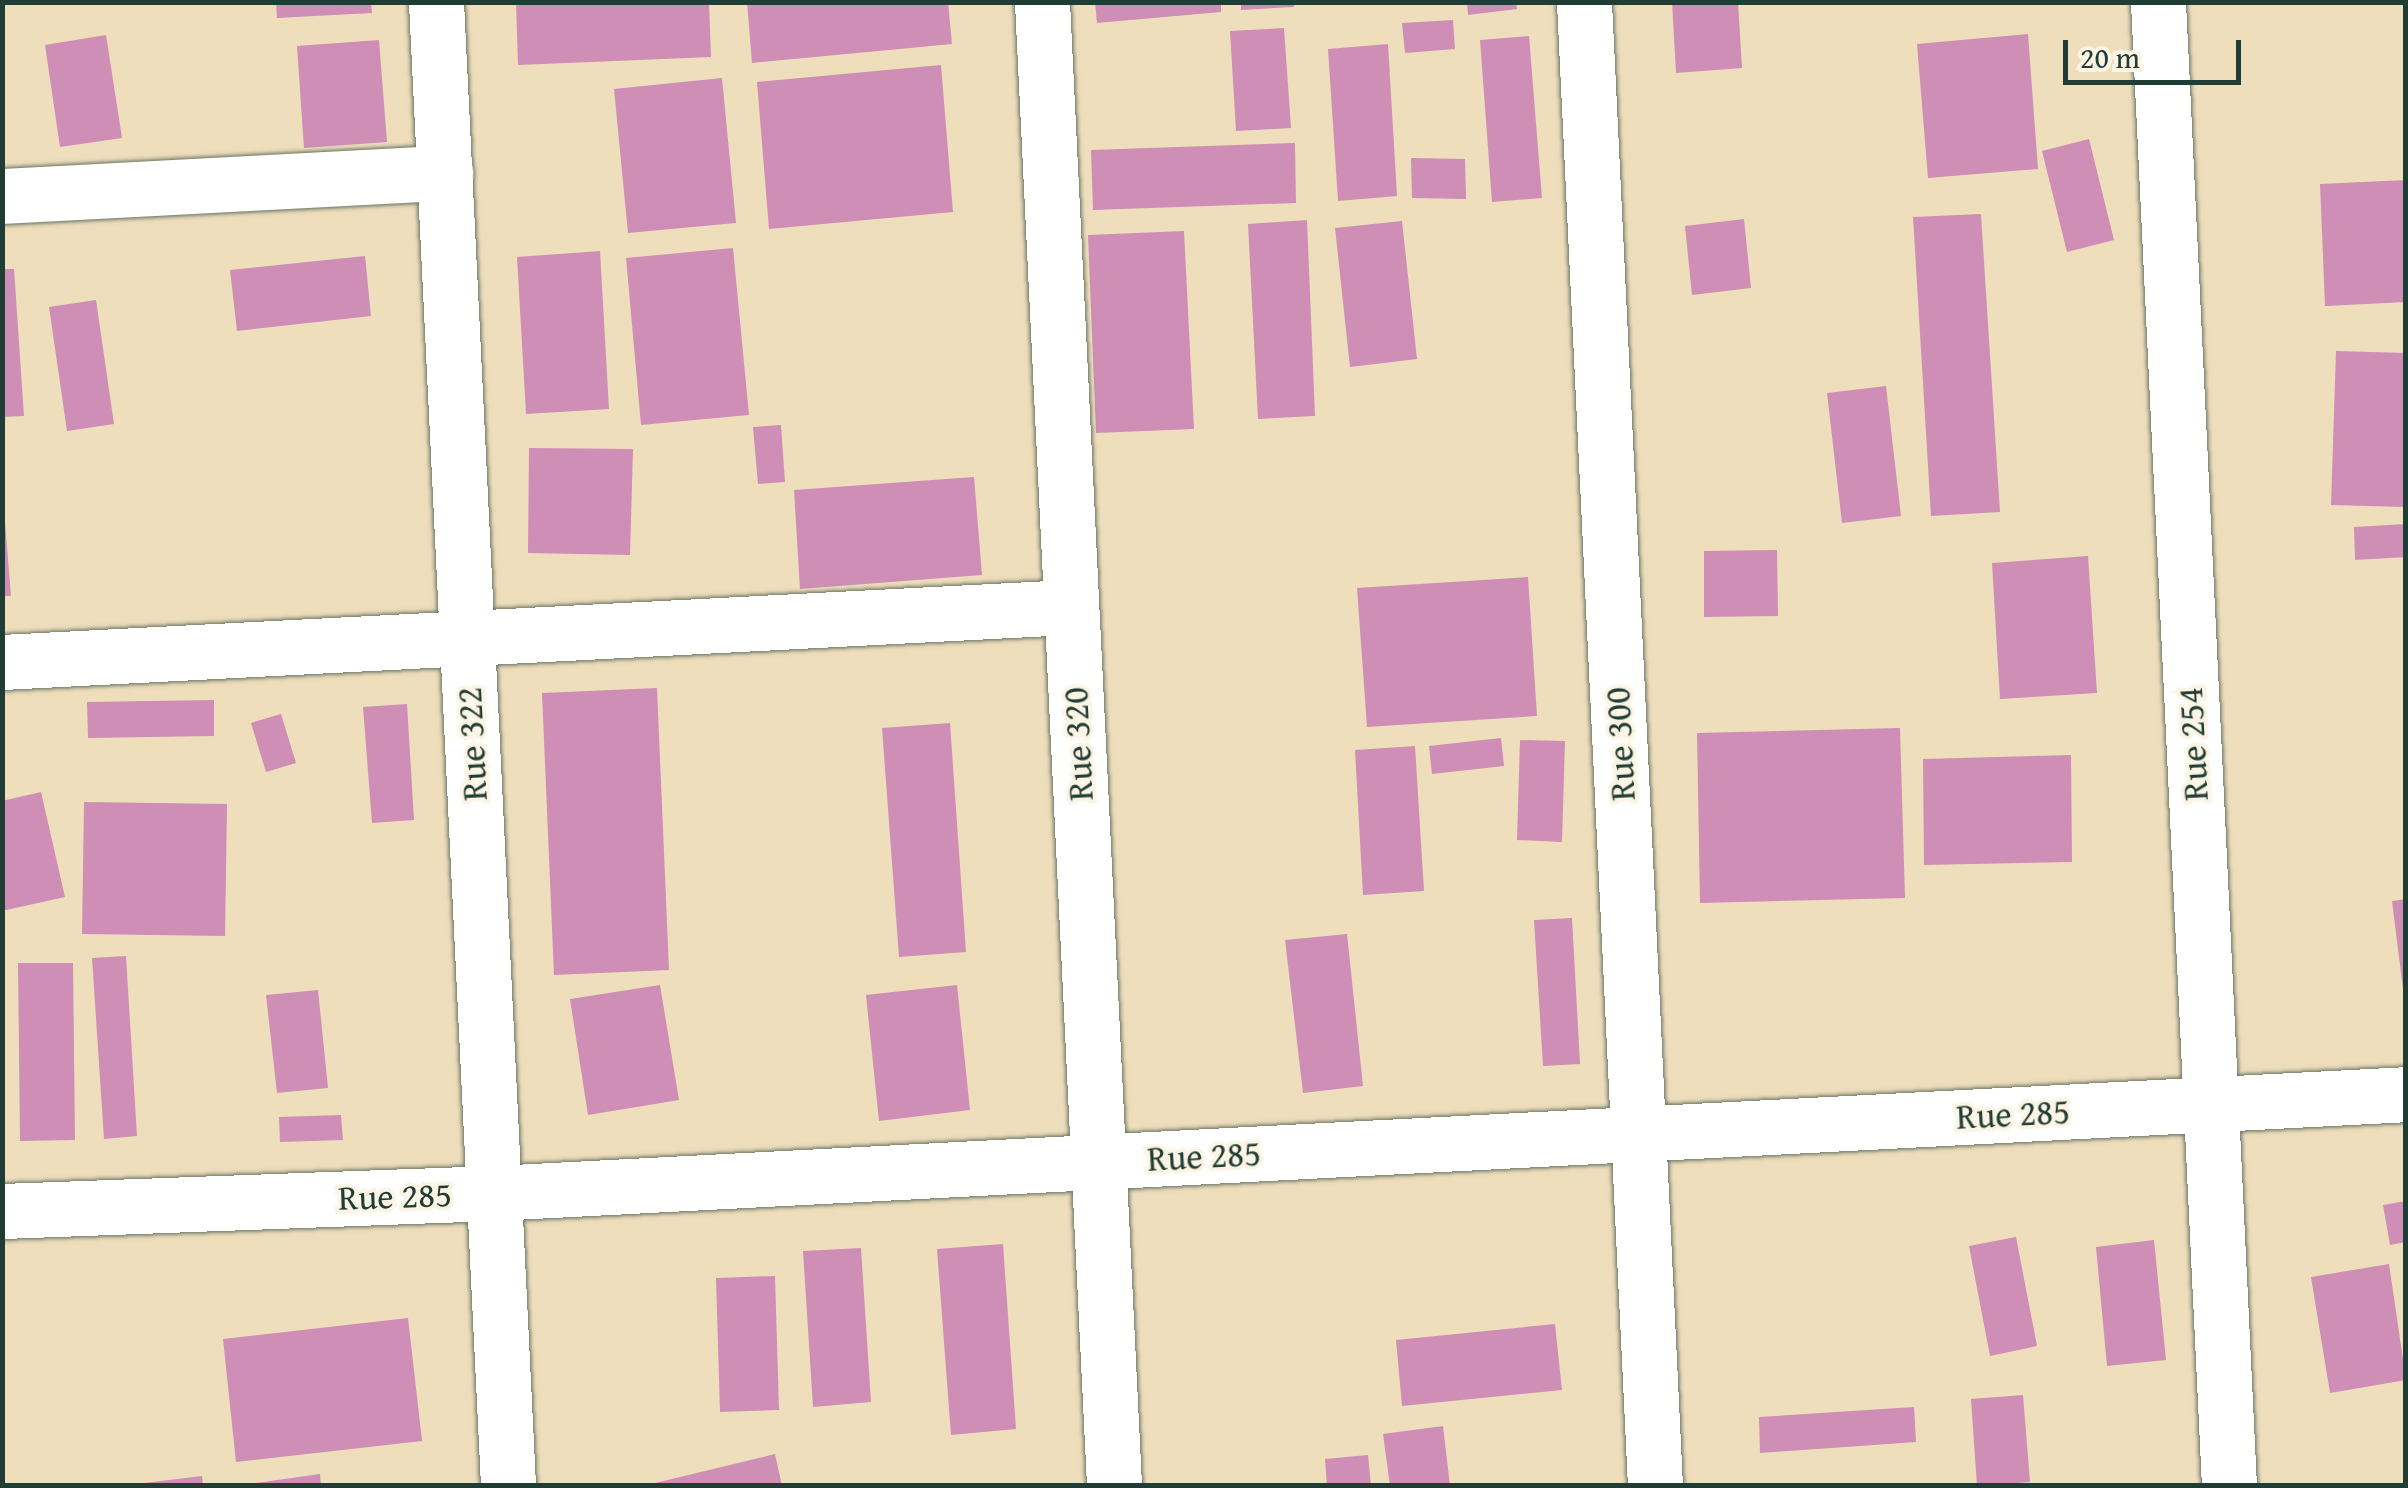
<!DOCTYPE html>
<style>
body{margin:0}
#map{position:relative;width:2408px;height:1488px;overflow:hidden;background:#efdebc;font-family:"Gentium Book Plus",serif}
div>[style]{position:absolute}
[style*='--x']{left:calc(var(--x)*1px);top:calc(var(--y)*1px);width:calc(var(--w)*1px);rotate:calc(var(--a)*1deg)}
.building>*{inset:0;background:#ce8eb6}
.roads{filter:drop-shadow(0 0 2px #687564) drop-shadow(0 0 2px #687564)}
.street>*{height:55px;margin:-27.5px;padding:0 27.5px;transform-origin:27.5px;border-radius:27.5px;background:#fff}
span{translate:-50% -50%;white-space:nowrap;text-align:center;line-height:1.15;-webkit-text-stroke:8px #fcf5e5;paint-order:stroke}
.street-label{font-size:35px;color:#1f3d34}
.frame{position:absolute;inset:0;border:5px solid #1f3d34;pointer-events:none}
.scale{position:absolute;left:2063px;top:40px;width:178px;height:45px;box-sizing:border-box;border:5px solid #1f3d34;border-top:0;padding-left:12px;font-size:30px;line-height:35px;white-space:nowrap;color:#1f3d34;-webkit-text-stroke:8px #fcf5e5;paint-order:stroke}
</style>
<div id="map">
<div class="building">
<i style="clip-path:polygon(276px 2px,371px 2px,372px 13px,277px 18px)"></i>
<i style="clip-path:polygon(516px 2px,709px 2px,711px 57px,518px 65px)"></i>
<i style="clip-path:polygon(747px 2px,948px 2px,952px 44px,752px 63px)"></i>
<i style="clip-path:polygon(1095px 2px,1221px 2px,1221px 12px,1097px 23px)"></i>
<i style="clip-path:polygon(1241px 2px,1294px 2px,1294px 7px,1241px 10px)"></i>
<i style="clip-path:polygon(1467px 2px,1516px 2px,1517px 9px,1468px 15px)"></i>
<i style="clip-path:polygon(1672px 2px,1738px 2px,1742px 68px,1676px 73px)"></i>
<i style="clip-path:polygon(1453px 20px,1455px 49px,1405px 53px,1402px 23px)"></i>
<i style="clip-path:polygon(1284px 28px,1291px 128px,1236px 131px,1230px 31px)"></i>
<i style="clip-path:polygon(2028px 34px,2038px 169px,1928px 178px,1917px 44px)"></i>
<i style="clip-path:polygon(106px 35px,122px 138px,60px 147px,45px 45px)"></i>
<i style="clip-path:polygon(1529px 36px,1542px 198px,1492px 202px,1480px 40px)"></i>
<i style="clip-path:polygon(379px 40px,387px 142px,304px 148px,297px 46px)"></i>
<i style="clip-path:polygon(1388px 44px,1397px 196px,1338px 201px,1328px 49px)"></i>
<i style="clip-path:polygon(941px 65px,953px 212px,769px 229px,757px 82px)"></i>
<i style="clip-path:polygon(722px 78px,736px 223px,628px 233px,614px 89px)"></i>
<i style="clip-path:polygon(2089px 139px,2114px 240px,2067px 252px,2042px 151px)"></i>
<i style="clip-path:polygon(1295px 143px,1296px 203px,1093px 210px,1091px 150px)"></i>
<i style="clip-path:polygon(1411px 158px,1465px 159px,1466px 199px,1412px 198px)"></i>
<i style="clip-path:polygon(2406px 180px,2406px 302px,2325px 306px,2320px 184px)"></i>
<i style="clip-path:polygon(1981px 214px,2000px 512px,1931px 516px,1913px 217px)"></i>
<i style="clip-path:polygon(1744px 219px,1751px 288px,1692px 295px,1685px 226px)"></i>
<i style="clip-path:polygon(1307px 220px,1315px 416px,1258px 419px,1248px 224px)"></i>
<i style="clip-path:polygon(1402px 221px,1417px 359px,1350px 367px,1335px 228px)"></i>
<i style="clip-path:polygon(1184px 231px,1194px 429px,1096px 433px,1088px 235px)"></i>
<i style="clip-path:polygon(733px 248px,749px 415px,641px 425px,626px 258px)"></i>
<i style="clip-path:polygon(600px 251px,609px 409px,526px 414px,517px 257px)"></i>
<i style="clip-path:polygon(365px 256px,371px 316px,237px 331px,230px 270px)"></i>
<i style="clip-path:polygon(2px 269px,14px 269px,24px 416px,2px 417px)"></i>
<i style="clip-path:polygon(96px 300px,114px 424px,67px 431px,49px 307px)"></i>
<i style="clip-path:polygon(2336px 351px,2406px 353px,2406px 507px,2331px 505px)"></i>
<i style="clip-path:polygon(1886px 386px,1901px 516px,1842px 523px,1827px 393px)"></i>
<i style="clip-path:polygon(781px 425px,785px 482px,758px 484px,753px 427px)"></i>
<i style="clip-path:polygon(529px 448px,633px 449px,630px 555px,528px 553px)"></i>
<i style="clip-path:polygon(974px 477px,982px 575px,800px 589px,794px 490px)"></i>
<i style="clip-path:polygon(2px 486px,11px 596px,2px 596px)"></i>
<i style="clip-path:polygon(2406px 524px,2406px 557px,2355px 560px,2354px 527px)"></i>
<i style="clip-path:polygon(1777px 550px,1778px 616px,1704px 617px,1704px 551px)"></i>
<i style="clip-path:polygon(2088px 556px,2097px 693px,2000px 699px,1992px 563px)"></i>
<i style="clip-path:polygon(1528px 577px,1537px 716px,1367px 727px,1357px 588px)"></i>
<i style="clip-path:polygon(657px 688px,669px 970px,554px 975px,542px 693px)"></i>
<i style="clip-path:polygon(214px 700px,214px 736px,88px 738px,87px 702px)"></i>
<i style="clip-path:polygon(407px 704px,414px 820px,372px 823px,363px 707px)"></i>
<i style="clip-path:polygon(281px 714px,296px 763px,266px 772px,251px 723px)"></i>
<i style="clip-path:polygon(950px 723px,966px 952px,899px 957px,882px 728px)"></i>
<i style="clip-path:polygon(1900px 728px,1905px 898px,1700px 903px,1697px 733px)"></i>
<i style="clip-path:polygon(1501px 738px,1504px 766px,1432px 774px,1429px 746px)"></i>
<i style="clip-path:polygon(1520px 740px,1565px 741px,1562px 842px,1517px 840px)"></i>
<i style="clip-path:polygon(1415px 746px,1424px 891px,1363px 895px,1355px 750px)"></i>
<i style="clip-path:polygon(2071px 755px,2072px 862px,1924px 865px,1923px 759px)"></i>
<i style="clip-path:polygon(41px 792px,65px 897px,2px 911px,2px 801px)"></i>
<i style="clip-path:polygon(84px 802px,227px 804px,225px 936px,82px 934px)"></i>
<i style="clip-path:polygon(2406px 899px,2406px 989px,2403px 989px,2392px 901px)"></i>
<i style="clip-path:polygon(1572px 918px,1580px 1064px,1543px 1066px,1534px 920px)"></i>
<i style="clip-path:polygon(1347px 934px,1363px 1086px,1303px 1093px,1285px 940px)"></i>
<i style="clip-path:polygon(126px 956px,137px 1136px,104px 1139px,92px 958px)"></i>
<i style="clip-path:polygon(18px 963px,73px 963px,75px 1140px,20px 1141px)"></i>
<i style="clip-path:polygon(660px 985px,679px 1100px,588px 1115px,570px 999px)"></i>
<i style="clip-path:polygon(957px 985px,970px 1110px,879px 1121px,866px 995px)"></i>
<i style="clip-path:polygon(318px 990px,328px 1088px,277px 1093px,266px 995px)"></i>
<i style="clip-path:polygon(341px 1115px,343px 1140px,280px 1142px,279px 1117px)"></i>
<i style="clip-path:polygon(2406px 1201px,2406px 1242px,2390px 1245px,2383px 1205px)"></i>
<i style="clip-path:polygon(2016px 1237px,2037px 1346px,1990px 1356px,1969px 1246px)"></i>
<i style="clip-path:polygon(2154px 1240px,2166px 1360px,2107px 1366px,2096px 1247px)"></i>
<i style="clip-path:polygon(1003px 1244px,1016px 1429px,951px 1435px,937px 1249px)"></i>
<i style="clip-path:polygon(861px 1248px,871px 1402px,813px 1407px,803px 1251px)"></i>
<i style="clip-path:polygon(2389px 1264px,2406px 1380px,2330px 1393px,2311px 1277px)"></i>
<i style="clip-path:polygon(775px 1276px,779px 1410px,720px 1412px,716px 1278px)"></i>
<i style="clip-path:polygon(408px 1318px,422px 1441px,236px 1462px,223px 1339px)"></i>
<i style="clip-path:polygon(1555px 1324px,1562px 1390px,1402px 1406px,1396px 1340px)"></i>
<i style="clip-path:polygon(2023px 1395px,2030px 1482px,1977px 1486px,1971px 1399px)"></i>
<i style="clip-path:polygon(1914px 1407px,1916px 1442px,1760px 1453px,1759px 1417px)"></i>
<i style="clip-path:polygon(1443px 1426px,1450px 1486px,1390px 1486px,1383px 1434px)"></i>
<i style="clip-path:polygon(775px 1454px,782px 1486px,651px 1486px,651px 1484px)"></i>
<i style="clip-path:polygon(1368px 1455px,1371px 1486px,1327px 1486px,1325px 1459px)"></i>
<i style="clip-path:polygon(320px 1474px,321px 1486px,257px 1486px,256px 1483px)"></i>
<i style="clip-path:polygon(202px 1476px,203px 1486px,144px 1486px,144px 1483px)"></i>
</div>
<div class="roads">
<div class="street">
<i style="--x:436;--y:2;--w:1486;--a:87.22"></i>
<i style="--x:1042;--y:2;--w:1486;--a:87.22"></i>
<i style="--x:1584;--y:2;--w:1486;--a:87.26"></i>
<i style="--x:2158;--y:2;--w:1486;--a:87.26"></i>
<i style="--x:2;--y:196;--w:444;--a:-3"></i>
<i style="--x:2;--y:662;--w:1070;--a:-2.95"></i>
<i style="--x:2;--y:1211;--w:492;--a:-2.1"></i>
<i style="--x:494;--y:1193;--w:1915;--a:-2.96"></i>
</div>
</div>
<div class="street-label">
<span style="left:472px;top:744px;rotate:-93deg">Rue 322</span>
<span style="left:1078px;top:744px;rotate:-93deg">Rue 320</span>
<span style="left:1620px;top:744px;rotate:-93deg">Rue 300</span>
<span style="left:2193px;top:744px;rotate:-93deg">Rue 254</span>
<span style="left:2013px;top:1114px;rotate:-3deg">Rue 285</span>
<span style="left:1204px;top:1156px;rotate:-3deg">Rue 285</span>
<span style="left:395px;top:1196px;rotate:-2deg">Rue 285</span>
</div>
<div class="frame"></div>
<div class="scale">20 m</div>
</div>
